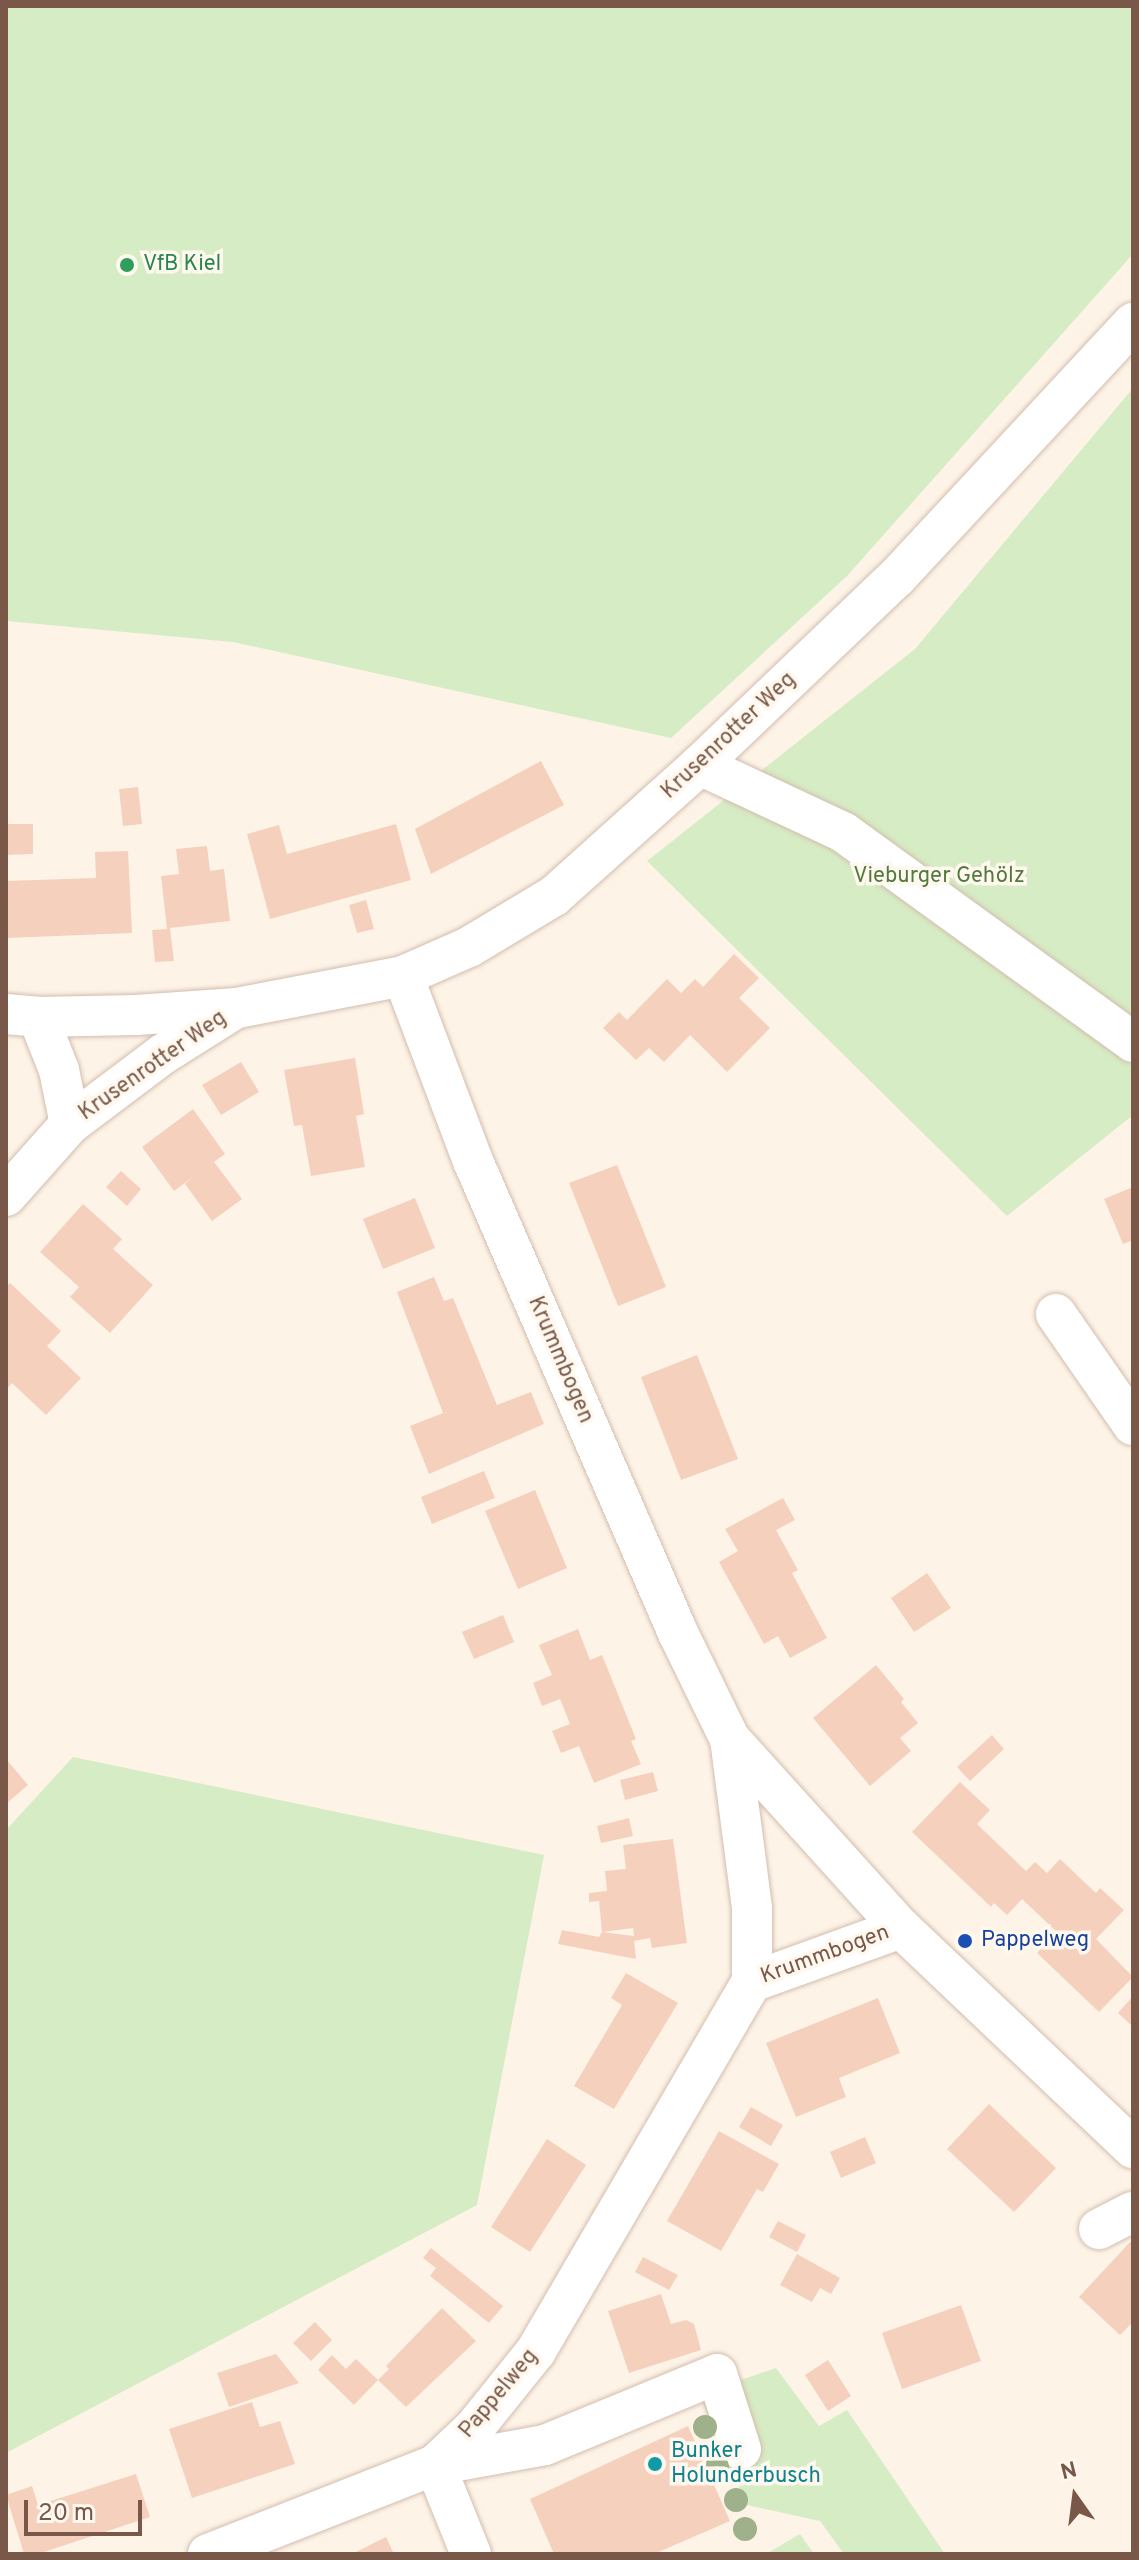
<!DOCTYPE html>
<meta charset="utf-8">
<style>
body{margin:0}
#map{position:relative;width:1139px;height:2560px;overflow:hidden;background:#fdf4e7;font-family:Overpass,sans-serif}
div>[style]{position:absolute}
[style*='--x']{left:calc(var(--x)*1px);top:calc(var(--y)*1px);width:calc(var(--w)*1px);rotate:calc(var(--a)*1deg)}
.green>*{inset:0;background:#d6ecc4}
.building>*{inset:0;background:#f4d0bd}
.roads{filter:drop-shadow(0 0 2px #d3bdae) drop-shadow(0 0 2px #d3bdae)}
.minor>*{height:40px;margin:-20px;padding:0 20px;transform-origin:20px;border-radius:20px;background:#fff}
.trees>*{width:24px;height:24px;margin:-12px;border-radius:50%;background:#9fb18a}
.dots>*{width:22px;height:22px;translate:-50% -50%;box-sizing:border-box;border:4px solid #fff8ee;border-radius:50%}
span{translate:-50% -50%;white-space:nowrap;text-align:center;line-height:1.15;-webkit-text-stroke:7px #fff8ee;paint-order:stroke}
.leisure-label{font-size:22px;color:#27864d}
.left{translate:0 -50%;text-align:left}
.street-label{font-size:22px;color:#795849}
.park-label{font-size:22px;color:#527a3e}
.transit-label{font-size:22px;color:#164399}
.culture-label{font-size:22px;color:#0d838f}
.frame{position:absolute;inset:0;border:8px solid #795849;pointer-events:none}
.north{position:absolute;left:1035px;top:2456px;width:80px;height:80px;-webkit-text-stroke:6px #fff8ee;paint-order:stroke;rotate:346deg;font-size:22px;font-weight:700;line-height:32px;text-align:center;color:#795849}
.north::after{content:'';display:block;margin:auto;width:28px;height:36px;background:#795849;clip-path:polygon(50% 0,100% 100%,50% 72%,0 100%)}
.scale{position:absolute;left:24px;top:2500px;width:118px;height:36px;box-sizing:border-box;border:4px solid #795849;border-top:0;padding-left:10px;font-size:24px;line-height:28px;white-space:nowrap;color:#795849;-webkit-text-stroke:6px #fff8ee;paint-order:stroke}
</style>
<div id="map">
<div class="green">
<i style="clip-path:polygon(6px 6px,1133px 6px,1133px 254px,847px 576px,671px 738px,233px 642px,6px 621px)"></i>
<i style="clip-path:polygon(1133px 388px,1133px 1115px,1007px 1216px,647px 861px,915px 649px)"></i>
<i style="clip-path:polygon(73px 1757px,544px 1855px,477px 2205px,6px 2453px,6px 1830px)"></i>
<i style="clip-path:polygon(776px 2368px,819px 2426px,847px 2410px,945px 2554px,844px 2554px,820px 2521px,747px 2505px,699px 2394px)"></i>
<i style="clip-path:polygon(800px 2534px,814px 2554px,766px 2554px)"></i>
</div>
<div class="building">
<i style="clip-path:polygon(541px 761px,564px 805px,431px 874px,415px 829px)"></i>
<i style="clip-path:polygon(138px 787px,142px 824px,123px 826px,119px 789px)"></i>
<i style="clip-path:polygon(6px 824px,33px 824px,33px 854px,6px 855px)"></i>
<i style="clip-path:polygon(396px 824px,411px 880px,270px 919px,247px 834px,279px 825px,287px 854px)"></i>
<i style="clip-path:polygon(207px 846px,210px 871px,224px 869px,230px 921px,170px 928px,174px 961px,155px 962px,152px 930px,167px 929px,161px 876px,179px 874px,176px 849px)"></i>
<i style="clip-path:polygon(128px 851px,132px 933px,6px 938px,6px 881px,96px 878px,95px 852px)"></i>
<i style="clip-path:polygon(366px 900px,374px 929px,357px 933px,349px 905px)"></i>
<i style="clip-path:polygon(734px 954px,759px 978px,739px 998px,770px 1028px,727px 1072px,690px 1035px,664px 1062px,649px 1048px,636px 1060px,603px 1028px,619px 1012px,627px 1020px,667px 979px,681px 993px,695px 979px,703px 987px)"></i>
<i style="clip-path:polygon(355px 1058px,364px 1114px,356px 1116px,365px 1167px,311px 1176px,302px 1125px,294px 1126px,284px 1070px)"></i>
<i style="clip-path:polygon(241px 1062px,259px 1092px,221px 1115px,202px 1085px)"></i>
<i style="clip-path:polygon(193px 1109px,225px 1154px,214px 1162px,242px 1199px,212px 1221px,185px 1184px,193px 1177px,174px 1191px,142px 1147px)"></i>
<i style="clip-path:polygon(617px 1165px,666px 1287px,618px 1306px,569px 1183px)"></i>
<i style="clip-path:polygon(121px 1171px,141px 1189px,127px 1206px,106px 1187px)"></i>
<i style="clip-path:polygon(1133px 1187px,1133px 1240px,1123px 1244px,1104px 1199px)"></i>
<i style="clip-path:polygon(415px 1198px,435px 1248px,383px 1269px,363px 1219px)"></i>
<i style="clip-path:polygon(83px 1204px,122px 1239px,113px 1249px,153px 1285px,110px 1333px,70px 1297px,79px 1287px,40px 1252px)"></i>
<i style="clip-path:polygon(434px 1277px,444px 1301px,453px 1298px,497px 1405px,531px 1392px,544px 1424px,429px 1474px,410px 1426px,443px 1413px,397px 1292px)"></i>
<i style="clip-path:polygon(10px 1283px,61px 1331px,47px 1346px,81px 1378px,46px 1415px,12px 1383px,6px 1390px,6px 1287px)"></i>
<i style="clip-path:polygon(697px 1355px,738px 1459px,681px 1480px,641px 1377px)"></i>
<i style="clip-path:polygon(484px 1471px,495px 1498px,432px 1524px,421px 1497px)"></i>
<i style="clip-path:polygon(535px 1490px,567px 1568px,518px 1589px,485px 1511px)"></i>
<i style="clip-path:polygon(783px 1498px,795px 1520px,776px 1530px,798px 1570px,792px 1573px,827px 1638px,790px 1658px,778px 1636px,764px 1644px,719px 1562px,738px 1551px,725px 1529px)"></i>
<i style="clip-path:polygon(927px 1573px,951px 1608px,914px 1632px,891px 1598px)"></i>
<i style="clip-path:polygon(503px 1615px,514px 1642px,474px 1659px,462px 1632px)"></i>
<i style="clip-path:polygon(578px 1629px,590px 1660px,602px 1655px,636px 1739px,631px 1741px,641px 1764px,594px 1783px,579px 1746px,561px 1753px,552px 1731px,570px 1724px,560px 1699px,542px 1706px,533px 1683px,552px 1675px,539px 1645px)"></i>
<i style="clip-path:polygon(876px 1665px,904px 1699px,901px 1702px,918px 1723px,900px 1738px,911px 1751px,870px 1786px,813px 1718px)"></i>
<i style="clip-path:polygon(992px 1735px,1004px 1749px,970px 1781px,957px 1767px)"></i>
<i style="clip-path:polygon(6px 1759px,28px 1785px,6px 1804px)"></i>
<i style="clip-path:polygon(653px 1772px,658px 1791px,625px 1800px,620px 1780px)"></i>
<i style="clip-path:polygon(960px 1782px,990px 1810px,977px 1824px,1026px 1871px,1035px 1862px,1047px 1873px,1060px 1859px,1096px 1893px,1100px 1888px,1124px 1910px,1096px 1939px,1133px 1977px,1099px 2012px,1037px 1953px,1057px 1932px,1022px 1899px,1007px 1915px,994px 1903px,991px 1907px,912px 1832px)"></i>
<i style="clip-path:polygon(629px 1818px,633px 1836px,601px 1843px,597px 1826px)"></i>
<i style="clip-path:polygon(673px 1839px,687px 1943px,652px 1948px,650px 1938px,634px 1941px,636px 1959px,558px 1944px,562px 1930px,599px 1937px,602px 1932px,634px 1936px,633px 1928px,602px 1932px,599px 1901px,589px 1902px,589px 1893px,607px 1891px,605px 1871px,626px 1869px,623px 1845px)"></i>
<i style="clip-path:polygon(626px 1973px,678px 2003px,614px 2109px,574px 2086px,622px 2005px,611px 1998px)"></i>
<i style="clip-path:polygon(1133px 1996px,1133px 2023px,1131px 2025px,1118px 2013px)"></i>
<i style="clip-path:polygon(878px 1998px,900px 2053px,839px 2078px,846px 2097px,796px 2117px,766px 2043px)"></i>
<i style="clip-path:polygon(989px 2104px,1056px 2168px,1014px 2212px,947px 2149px)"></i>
<i style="clip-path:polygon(751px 2107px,783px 2125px,771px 2146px,739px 2127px)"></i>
<i style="clip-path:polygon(719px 2131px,779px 2164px,763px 2192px,757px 2189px,721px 2251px,667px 2221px)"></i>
<i style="clip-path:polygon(865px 2137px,876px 2163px,841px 2178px,830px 2152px)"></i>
<i style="clip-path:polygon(547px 2139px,586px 2165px,530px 2252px,491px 2227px)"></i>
<i style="clip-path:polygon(778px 2221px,806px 2235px,797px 2252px,769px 2237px)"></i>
<i style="clip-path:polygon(1130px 2242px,1133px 2244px,1133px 2322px,1120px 2335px,1079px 2297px)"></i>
<i style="clip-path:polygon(431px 2248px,503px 2306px,489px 2323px,430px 2276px,436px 2268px,423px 2258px)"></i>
<i style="clip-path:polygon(797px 2254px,840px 2278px,831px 2294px,820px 2288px,812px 2302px,780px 2285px)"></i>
<i style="clip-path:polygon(643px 2257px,678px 2275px,669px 2290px,635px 2272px)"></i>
<i style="clip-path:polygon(661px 2294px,671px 2324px,686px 2320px,694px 2324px,701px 2350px,629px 2373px,608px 2311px)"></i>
<i style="clip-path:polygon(961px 2305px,981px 2361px,902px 2389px,882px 2333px)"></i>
<i style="clip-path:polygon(442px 2308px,476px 2341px,406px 2407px,378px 2380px,389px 2369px,386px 2366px)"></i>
<i style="clip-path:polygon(315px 2322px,332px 2340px,311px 2361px,293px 2343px)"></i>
<i style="clip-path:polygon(276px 2354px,299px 2383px,229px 2407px,217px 2373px)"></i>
<i style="clip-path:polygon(332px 2355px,346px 2369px,356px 2359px,378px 2380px,354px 2405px,318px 2370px)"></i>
<i style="clip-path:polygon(828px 2360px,851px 2396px,828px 2411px,805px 2375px)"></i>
<i style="clip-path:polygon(252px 2402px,260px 2427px,280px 2421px,295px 2464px,192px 2498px,169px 2429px)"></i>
<i style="clip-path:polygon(688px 2426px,730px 2521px,654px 2554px,554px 2554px,530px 2499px)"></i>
<i style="clip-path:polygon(136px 2474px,150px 2517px,38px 2554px,24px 2554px,6px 2495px,32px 2486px,38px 2505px)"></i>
<i style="clip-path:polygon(386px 2537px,394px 2554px,352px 2554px)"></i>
</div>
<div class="roads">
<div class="minor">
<i style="--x:700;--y:765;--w:158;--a:25.1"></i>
<i style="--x:843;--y:832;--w:358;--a:35.9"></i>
<i style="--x:403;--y:976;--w:198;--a:69.3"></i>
<i style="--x:473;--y:1161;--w:515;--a:66.52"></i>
<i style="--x:678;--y:1633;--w:118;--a:63.9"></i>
<i style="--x:730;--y:1739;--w:255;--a:47.9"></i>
<i style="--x:901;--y:1928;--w:320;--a:43.5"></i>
<i style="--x:6;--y:1014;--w:32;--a:5"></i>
<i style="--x:38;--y:1017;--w:98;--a:-1.2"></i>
<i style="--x:136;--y:1015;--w:101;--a:-4"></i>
<i style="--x:237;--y:1008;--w:169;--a:-10.9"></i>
<i style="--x:403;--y:976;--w:72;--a:-23.7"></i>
<i style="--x:469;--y:947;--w:99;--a:-31"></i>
<i style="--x:554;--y:896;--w:196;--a:-41.9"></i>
<i style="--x:700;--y:765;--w:272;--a:-43.7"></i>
<i style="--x:897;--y:577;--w:347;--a:-47.1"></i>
<i style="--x:38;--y:1017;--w:57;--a:68.4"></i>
<i style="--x:59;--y:1070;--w:55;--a:78.5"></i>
<i style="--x:6;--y:1196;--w:96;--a:-48.4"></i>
<i style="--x:70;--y:1124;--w:116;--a:-37"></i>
<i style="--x:163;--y:1054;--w:83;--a:-32.2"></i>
<i style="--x:1056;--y:1314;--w:135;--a:55.3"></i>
<i style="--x:752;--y:1982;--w:158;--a:-19.9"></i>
<i style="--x:1099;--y:2229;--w:38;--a:-27"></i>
<i style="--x:208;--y:2554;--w:244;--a:-21.4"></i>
<i style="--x:435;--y:2465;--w:55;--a:-43.5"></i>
<i style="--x:475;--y:2427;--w:97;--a:-51.2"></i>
<i style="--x:536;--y:2351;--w:428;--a:-59.7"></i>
<i style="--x:752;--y:1982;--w:74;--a:-90"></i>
<i style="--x:752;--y:1908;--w:170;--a:-97.4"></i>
<i style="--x:471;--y:2554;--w:96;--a:-112"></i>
<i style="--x:435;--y:2465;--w:112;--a:-10.3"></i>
<i style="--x:545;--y:2445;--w:186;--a:-22.4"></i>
<i style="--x:717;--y:2374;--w:79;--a:72.3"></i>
</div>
</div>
<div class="trees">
<i style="left:705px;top:2427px"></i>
<i style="left:717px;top:2467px"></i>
<i style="left:736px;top:2500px"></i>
<i style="left:745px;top:2529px"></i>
</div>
<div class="dots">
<i style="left:127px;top:265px;background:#2e9e5b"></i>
<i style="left:965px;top:1941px;background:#1a4fb4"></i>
<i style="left:655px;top:2464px;background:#0f9aa8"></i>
</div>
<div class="leisure-label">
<span class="left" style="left:143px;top:265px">VfB Kiel</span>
</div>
<div class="street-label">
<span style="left:729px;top:736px;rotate:-43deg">Krusenrotter Weg</span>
<span style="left:153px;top:1066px;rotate:-35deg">Krusenrotter Weg</span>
<span style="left:560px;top:1360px;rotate:67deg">Krummbogen</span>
<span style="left:825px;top:1955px;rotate:-20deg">Krummbogen</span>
<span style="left:499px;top:2394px;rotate:-50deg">Pappelweg</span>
</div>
<div class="park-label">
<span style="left:939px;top:877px">Vieburger Gehölz</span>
</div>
<div class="transit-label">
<span class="left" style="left:981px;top:1941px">Pappelweg</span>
</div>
<div class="culture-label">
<span class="left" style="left:671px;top:2464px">Bunker<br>Holunderbusch</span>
</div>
<div class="frame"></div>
<div class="north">N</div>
<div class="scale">20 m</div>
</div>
